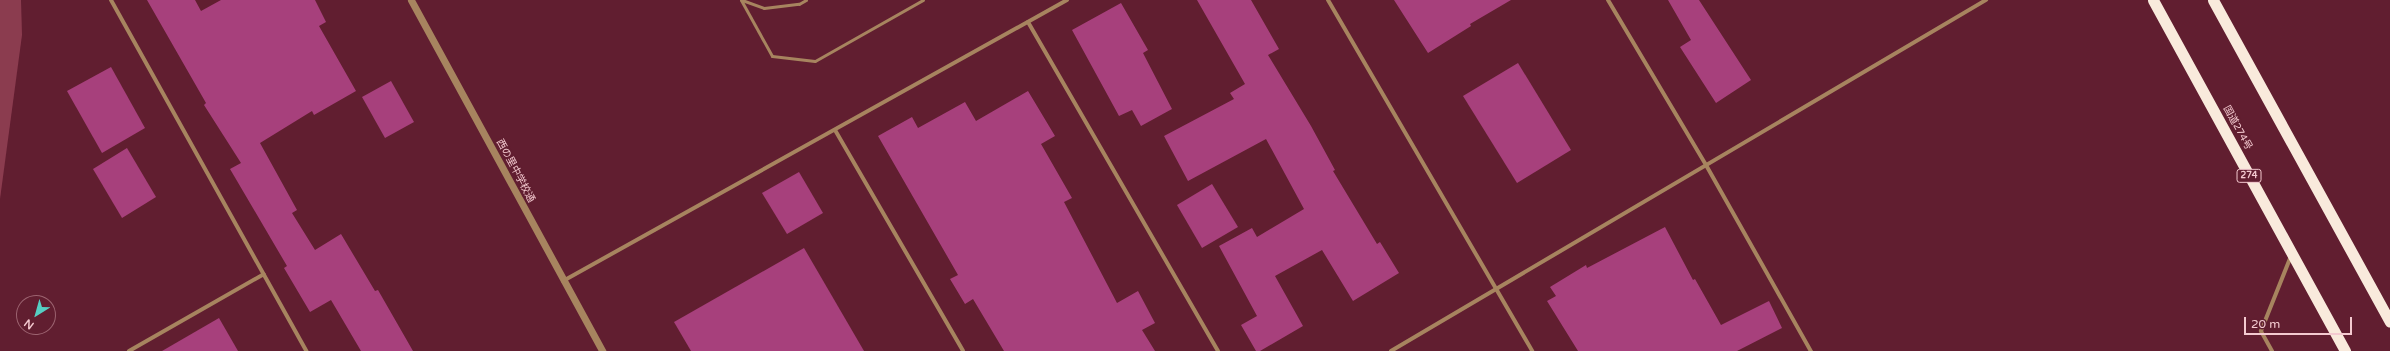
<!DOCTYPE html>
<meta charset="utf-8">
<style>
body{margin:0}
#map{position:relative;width:2390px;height:351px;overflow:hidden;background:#611e30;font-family:"Varela Round","Noto Sans JP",sans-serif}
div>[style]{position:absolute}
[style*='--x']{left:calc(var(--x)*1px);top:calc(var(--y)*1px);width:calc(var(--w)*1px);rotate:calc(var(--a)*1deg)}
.green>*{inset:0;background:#8b3c4f}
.building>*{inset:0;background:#a7407c}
.service>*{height:3px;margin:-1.5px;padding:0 1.5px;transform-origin:1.5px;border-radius:1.5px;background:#a7845f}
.minor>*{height:4px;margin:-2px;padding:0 2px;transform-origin:2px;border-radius:2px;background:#a7845f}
.tertiary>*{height:7px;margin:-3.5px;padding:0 3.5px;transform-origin:3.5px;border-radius:3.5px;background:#a7845f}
.trunk>*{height:11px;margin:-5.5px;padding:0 5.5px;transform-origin:5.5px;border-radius:5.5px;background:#f9eadc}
span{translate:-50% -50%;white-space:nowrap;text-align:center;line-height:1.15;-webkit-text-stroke:3.5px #611e30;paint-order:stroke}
.shield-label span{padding:1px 3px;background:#611e30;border:1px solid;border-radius:3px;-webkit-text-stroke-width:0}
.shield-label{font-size:9px;color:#f4cad0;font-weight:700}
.street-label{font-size:10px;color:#f4cad0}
.north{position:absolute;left:16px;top:295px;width:40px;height:40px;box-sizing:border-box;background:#611e30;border:1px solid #9c6370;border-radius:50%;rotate:217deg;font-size:11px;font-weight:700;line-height:16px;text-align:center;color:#f4cad0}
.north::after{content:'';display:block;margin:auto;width:14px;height:18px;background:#56cec3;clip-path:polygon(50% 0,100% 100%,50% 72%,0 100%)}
.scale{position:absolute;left:2244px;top:317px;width:108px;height:18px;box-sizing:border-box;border:2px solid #f4cad0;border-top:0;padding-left:5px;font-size:12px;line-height:14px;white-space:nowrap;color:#f4cad0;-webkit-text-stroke:3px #611e30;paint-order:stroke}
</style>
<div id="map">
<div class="green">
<i style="clip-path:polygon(0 0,21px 0,22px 35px,0 199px)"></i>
</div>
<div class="building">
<i style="clip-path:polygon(147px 0,195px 0,201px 11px,221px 0,315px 0,326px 22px,319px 26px,356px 91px,314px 115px,312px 111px,260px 143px,297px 210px,292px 213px,315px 250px,341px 234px,375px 291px,378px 290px,413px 351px,361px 351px,331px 300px,310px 312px,284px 268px,287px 266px,230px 169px,241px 163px,204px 105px,206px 103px)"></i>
<i style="clip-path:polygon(1197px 0,1251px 0,1279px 49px,1268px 55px,1311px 126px,1335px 170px,1333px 171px,1377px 244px,1380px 242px,1399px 273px,1353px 301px,1322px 250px,1275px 276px,1303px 326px,1260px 351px,1256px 351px,1241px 325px,1257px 316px,1219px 246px,1252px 228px,1257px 237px,1304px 209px,1266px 139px,1188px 181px,1164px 136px,1234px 99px,1230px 93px,1245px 84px)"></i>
<i style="clip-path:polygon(1394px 0,1511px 0,1470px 24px,1471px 26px,1428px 53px)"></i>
<i style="clip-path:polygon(1668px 0,1699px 0,1751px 80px,1716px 103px,1680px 47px,1691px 40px)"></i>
<i style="clip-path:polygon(1121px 3px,1148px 50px,1143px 53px,1172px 109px,1141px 126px,1132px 110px,1119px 116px,1072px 30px)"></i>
<i style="clip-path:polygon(1518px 63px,1571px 150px,1517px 183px,1463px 96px)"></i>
<i style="clip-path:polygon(111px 67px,145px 128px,102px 153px,67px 91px)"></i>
<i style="clip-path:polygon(391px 81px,414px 122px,385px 138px,362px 97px)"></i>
<i style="clip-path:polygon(1028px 91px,1055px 136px,1041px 144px,1072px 198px,1064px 202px,1117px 303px,1138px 291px,1155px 323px,1142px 330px,1155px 351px,1004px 351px,973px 299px,965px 304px,950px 279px,958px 275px,878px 136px,912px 117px,918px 128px,965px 102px,976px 121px)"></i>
<i style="clip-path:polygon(127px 148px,156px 197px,122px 218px,93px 169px)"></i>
<i style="clip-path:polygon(799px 172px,823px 213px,787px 234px,762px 193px)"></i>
<i style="clip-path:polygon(1212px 184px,1238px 227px,1202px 248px,1177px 205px)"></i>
<i style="clip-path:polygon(1665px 227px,1693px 280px,1695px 279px,1721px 325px,1769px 301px,1782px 328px,1737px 351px,1578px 351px,1547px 301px,1556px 296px,1550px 287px,1586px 265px,1587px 268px)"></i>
<i style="clip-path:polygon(804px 248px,864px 351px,691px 351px,674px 322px)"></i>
<i style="clip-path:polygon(219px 318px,238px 351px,162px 351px)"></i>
</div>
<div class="service">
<i style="--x:741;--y:0;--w:64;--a:61"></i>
<i style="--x:772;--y:56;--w:43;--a:6.6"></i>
<i style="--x:815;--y:61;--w:124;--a:-29.5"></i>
<i style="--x:742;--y:0;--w:23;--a:20"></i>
<i style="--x:764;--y:8;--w:35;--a:-7"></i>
<i style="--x:799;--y:4;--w:8;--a:-30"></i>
</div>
<div class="minor">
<i style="--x:111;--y:0;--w:402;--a:60.9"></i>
<i style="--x:1328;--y:0;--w:406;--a:59.8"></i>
<i style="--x:1608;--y:0;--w:192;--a:59.3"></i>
<i style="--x:1706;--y:165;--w:214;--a:60.6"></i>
<i style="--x:1028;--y:22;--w:380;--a:60"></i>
<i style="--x:835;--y:130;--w:255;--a:59.9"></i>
<i style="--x:563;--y:281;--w:577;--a:-29.14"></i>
<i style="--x:129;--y:351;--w:155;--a:-29.7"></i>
<i style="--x:1391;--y:351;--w:691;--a:-30.54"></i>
<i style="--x:2272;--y:351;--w:23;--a:-119"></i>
<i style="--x:2261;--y:331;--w:81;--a:-68.2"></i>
</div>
<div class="tertiary">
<i style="--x:411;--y:0;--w:400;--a:61.4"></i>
</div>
<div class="trunk">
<i style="--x:2153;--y:0;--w:400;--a:61.3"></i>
<i style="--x:2213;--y:0;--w:367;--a:61.2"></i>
</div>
<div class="shield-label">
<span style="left:2249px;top:176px">274</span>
</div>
<div class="street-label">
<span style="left:2237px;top:128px;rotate:61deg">国道274号</span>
<span style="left:515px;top:171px;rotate:62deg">西の里中学校通</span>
</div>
<div class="north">N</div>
<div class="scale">20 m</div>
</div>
